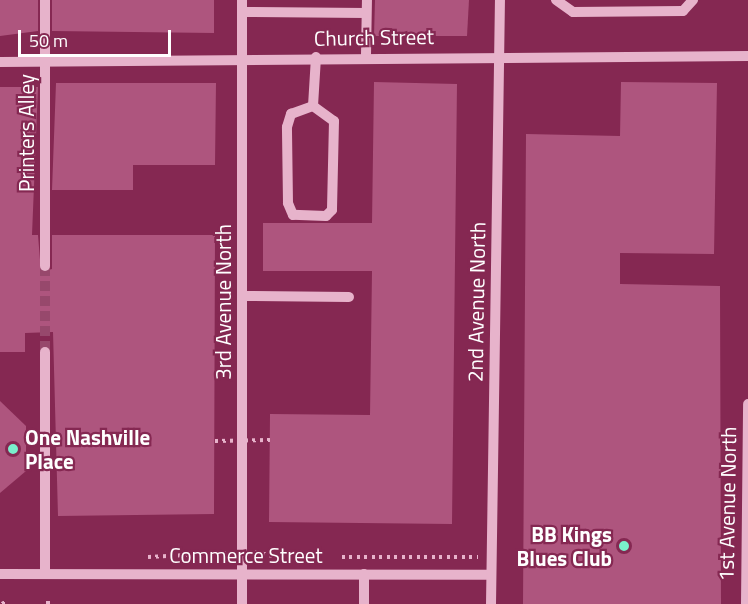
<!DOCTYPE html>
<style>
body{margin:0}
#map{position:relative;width:748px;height:604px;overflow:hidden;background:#852852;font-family:"Titillium Web",sans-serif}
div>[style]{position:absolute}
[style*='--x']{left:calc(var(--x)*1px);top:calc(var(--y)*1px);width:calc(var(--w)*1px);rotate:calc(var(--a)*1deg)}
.building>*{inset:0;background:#ae557e}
.minor-tunnel>*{height:10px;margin-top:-5px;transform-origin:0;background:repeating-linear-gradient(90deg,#97486c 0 10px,transparent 0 15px)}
.path>*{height:4px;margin-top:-2px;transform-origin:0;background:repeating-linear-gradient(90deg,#e7b3cb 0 3px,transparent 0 7.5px)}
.minor>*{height:10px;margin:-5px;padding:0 5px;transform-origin:5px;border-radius:5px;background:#e7b3cb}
.path-bridge>*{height:4px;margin-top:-2px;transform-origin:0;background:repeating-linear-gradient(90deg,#e7b3cb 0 3px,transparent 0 7.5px)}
.dots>*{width:16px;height:16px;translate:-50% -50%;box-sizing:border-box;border:3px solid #852852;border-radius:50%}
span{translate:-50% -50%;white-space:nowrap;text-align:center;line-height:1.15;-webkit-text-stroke:4.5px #852852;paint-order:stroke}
.street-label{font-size:21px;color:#fff}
.poi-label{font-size:21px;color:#fff;font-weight:700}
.left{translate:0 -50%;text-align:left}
.right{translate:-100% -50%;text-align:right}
.scale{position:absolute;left:18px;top:30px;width:153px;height:27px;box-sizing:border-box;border:3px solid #fff;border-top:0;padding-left:8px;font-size:18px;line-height:21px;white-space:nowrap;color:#fff;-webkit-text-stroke:4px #852852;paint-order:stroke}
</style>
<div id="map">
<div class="building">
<i style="clip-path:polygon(0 0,38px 0,38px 31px,0 36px)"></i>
<i style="clip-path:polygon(52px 0,214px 0,214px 33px,52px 31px)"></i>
<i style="clip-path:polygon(375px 0,469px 0,467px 36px,374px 36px)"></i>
<i style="clip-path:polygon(374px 82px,457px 84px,452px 524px,269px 522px,270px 414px,370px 415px,372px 271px,263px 271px,263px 223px,372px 223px)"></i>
<i style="clip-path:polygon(621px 82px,717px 83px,714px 254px,620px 253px,620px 284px,720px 286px,721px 604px,523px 604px,526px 134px,620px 136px)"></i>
<i style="clip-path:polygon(56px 83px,216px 83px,215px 165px,133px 165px,133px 190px,52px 190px)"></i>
<i style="clip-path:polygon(0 87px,38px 87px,32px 235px,38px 235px,41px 272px,52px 269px,52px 235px,215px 235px,214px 514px,58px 516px,53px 332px,25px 333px,25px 352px,0 352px)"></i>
<i style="clip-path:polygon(0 401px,26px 426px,26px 471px,0 493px)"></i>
</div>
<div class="minor-tunnel">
<i style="--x:45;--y:266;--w:86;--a:90"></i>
</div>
<div class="path">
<i style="--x:255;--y:552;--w:26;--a:13"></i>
<i style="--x:148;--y:557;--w:79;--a:-2.9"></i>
<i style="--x:342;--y:557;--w:136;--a:0"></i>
<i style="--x:48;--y:601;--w:3;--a:90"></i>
<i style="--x:2;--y:604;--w:5;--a:-37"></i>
</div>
<div class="minor">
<i style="--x:45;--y:0;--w:266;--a:90"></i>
<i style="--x:242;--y:0;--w:604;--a:90"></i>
<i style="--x:556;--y:0;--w:21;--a:35"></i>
<i style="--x:573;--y:12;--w:110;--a:-0.5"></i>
<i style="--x:683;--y:11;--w:15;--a:-48"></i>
<i style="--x:242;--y:12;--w:124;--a:0.5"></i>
<i style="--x:366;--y:55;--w:55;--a:-89"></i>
<i style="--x:0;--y:62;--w:748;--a:-0.46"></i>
<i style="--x:313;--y:106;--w:26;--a:36"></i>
<i style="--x:334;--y:121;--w:89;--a:91.3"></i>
<i style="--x:332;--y:210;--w:8;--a:135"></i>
<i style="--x:326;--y:216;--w:33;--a:-178"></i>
<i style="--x:293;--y:215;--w:13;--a:-113"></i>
<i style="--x:288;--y:203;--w:76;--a:-90.8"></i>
<i style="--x:287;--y:127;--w:14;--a:-73"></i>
<i style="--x:291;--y:114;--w:23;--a:-20"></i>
<i style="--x:313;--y:106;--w:49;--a:-86.5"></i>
<i style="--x:242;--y:296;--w:107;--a:0.5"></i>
<i style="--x:45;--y:352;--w:222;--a:90"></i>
<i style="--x:0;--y:574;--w:491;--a:0.1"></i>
<i style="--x:364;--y:574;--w:30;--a:90"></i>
<i style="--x:491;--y:604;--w:604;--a:-89.15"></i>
<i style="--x:746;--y:604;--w:200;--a:-89.4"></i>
</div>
<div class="path-bridge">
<i style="--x:215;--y:441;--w:55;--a:-1"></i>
</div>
<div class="dots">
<i style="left:13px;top:449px;background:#7aefcc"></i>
<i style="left:624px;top:546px;background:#7aefcc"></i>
</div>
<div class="street-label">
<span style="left:374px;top:37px;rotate:-1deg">Church Street</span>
<span style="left:26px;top:133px;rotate:-90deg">Printers Alley</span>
<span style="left:223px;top:302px;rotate:-90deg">3rd Avenue North</span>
<span style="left:476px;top:302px;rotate:-89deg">2nd Avenue North</span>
<span style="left:727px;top:504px;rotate:-89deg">1st Avenue North</span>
<span style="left:246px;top:555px">Commerce Street</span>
</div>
<div class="poi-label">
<span class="left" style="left:25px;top:449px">One Nashville<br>Place</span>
<span class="right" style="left:612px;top:546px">BB Kings<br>Blues Club</span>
</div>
<div class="scale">50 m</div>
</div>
